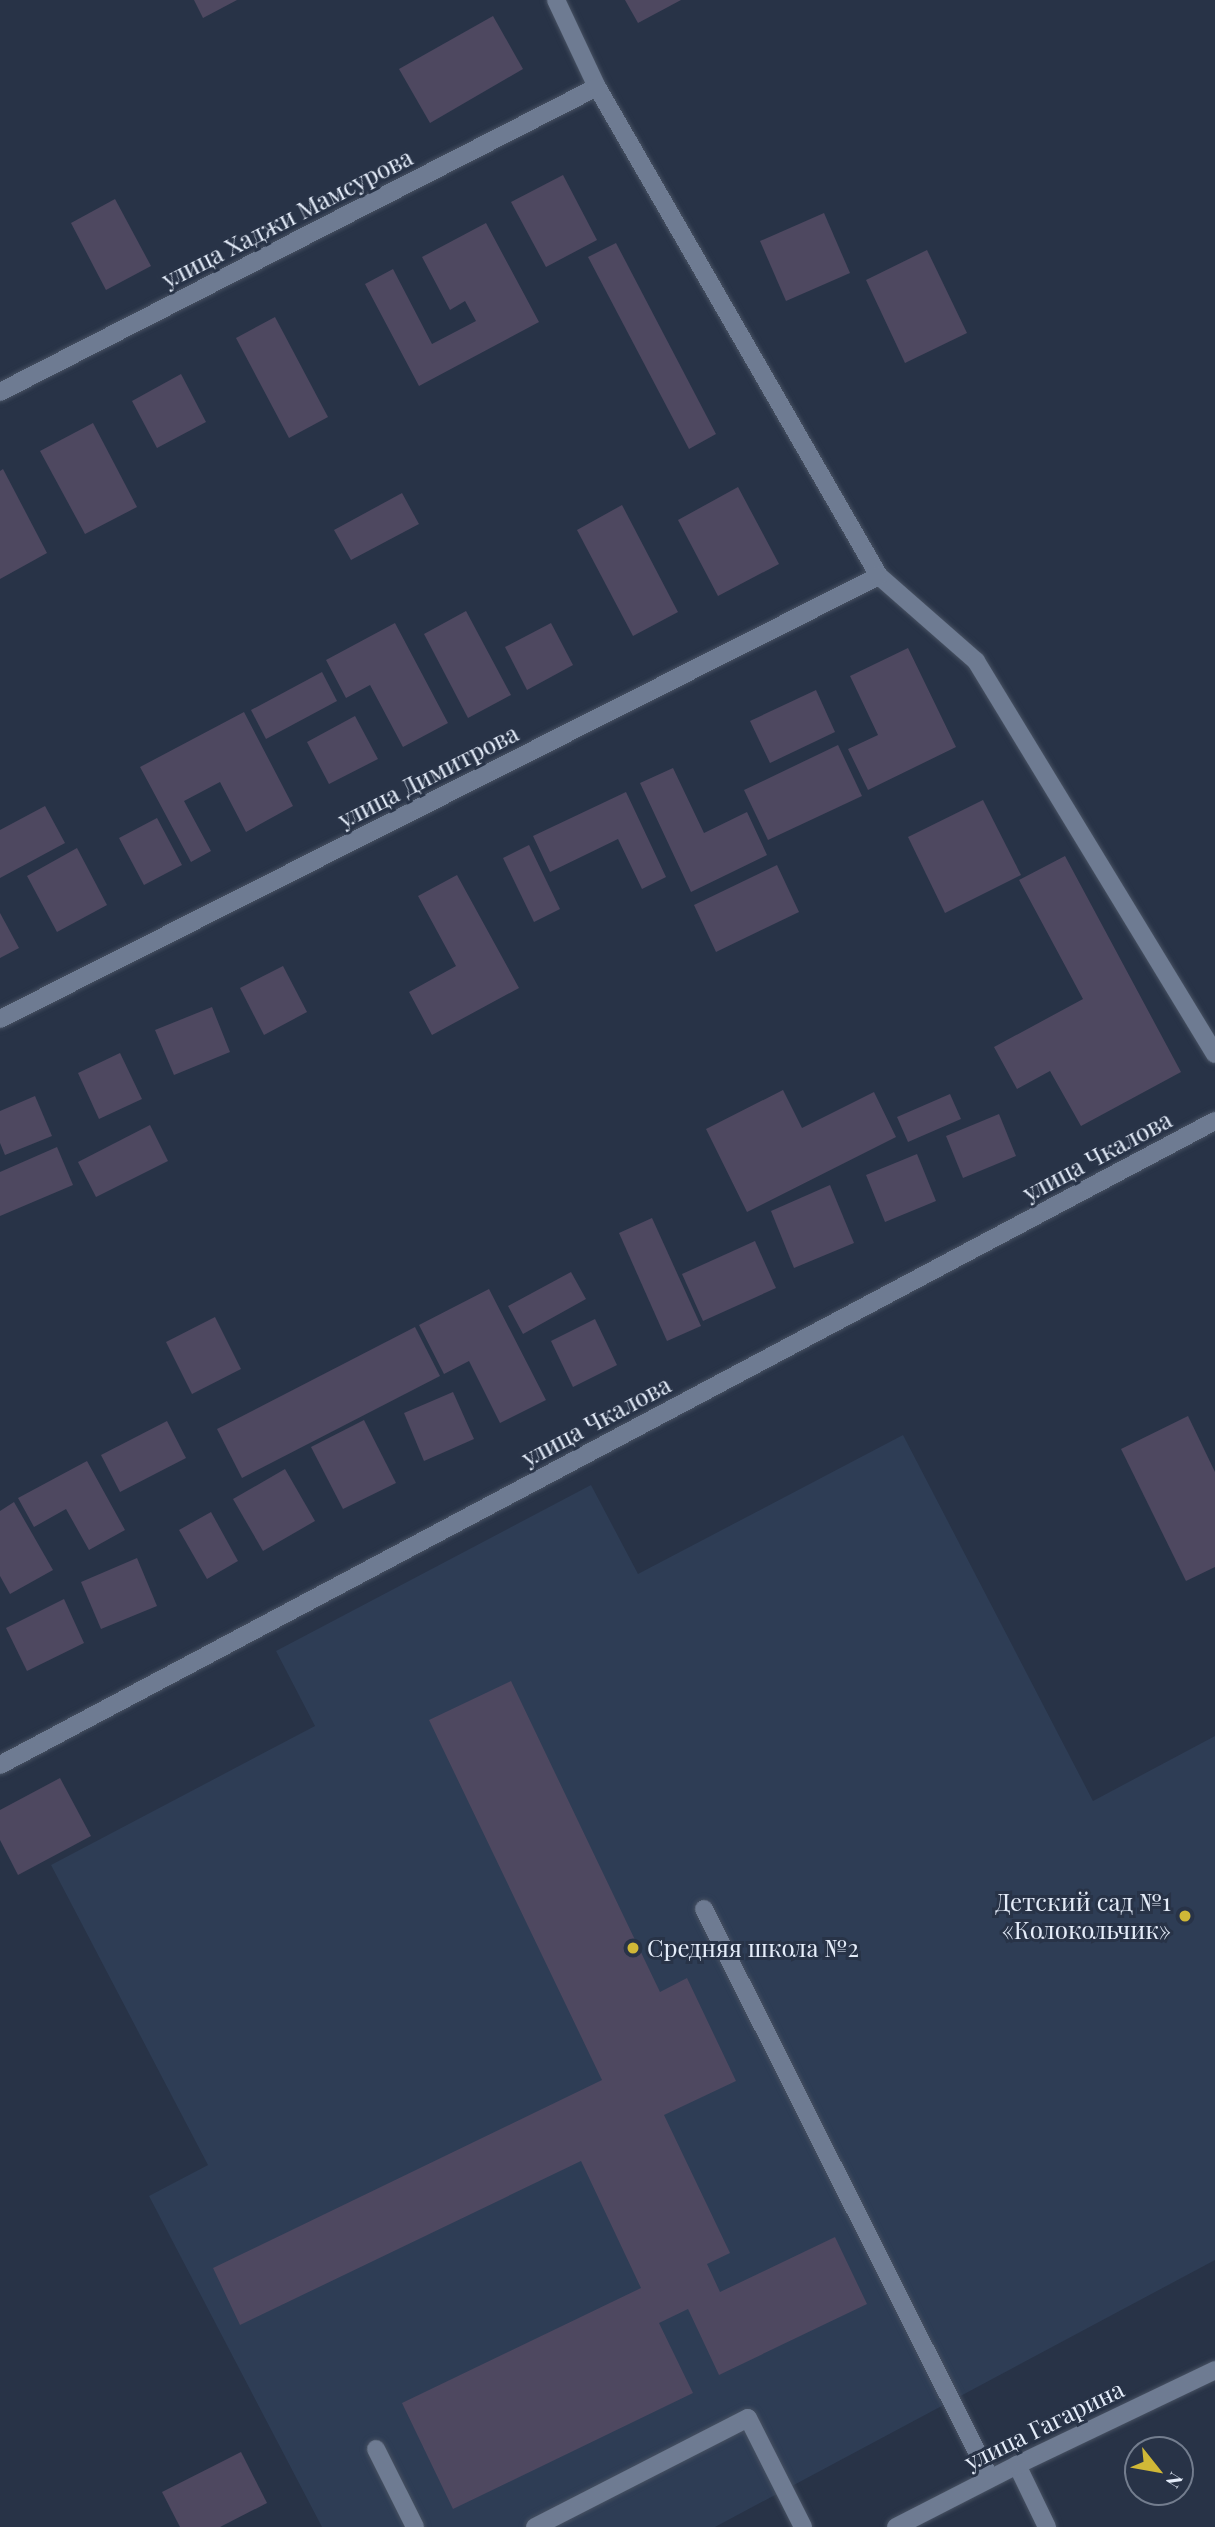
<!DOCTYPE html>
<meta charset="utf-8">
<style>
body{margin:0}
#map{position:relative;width:1215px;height:2527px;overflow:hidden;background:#283347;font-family:"Playfair Display",serif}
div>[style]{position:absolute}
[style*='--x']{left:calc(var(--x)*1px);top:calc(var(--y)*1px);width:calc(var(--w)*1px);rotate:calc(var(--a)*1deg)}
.built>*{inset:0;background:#2e3d55}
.building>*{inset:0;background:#4e4860}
.roads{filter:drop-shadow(0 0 2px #475162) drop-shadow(0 0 2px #475162)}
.lane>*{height:18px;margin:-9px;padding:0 9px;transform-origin:9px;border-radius:9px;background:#6e7b92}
.street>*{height:18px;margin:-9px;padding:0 9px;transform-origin:9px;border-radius:9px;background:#6e7b92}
.dots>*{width:19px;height:19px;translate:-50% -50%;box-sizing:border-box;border:4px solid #283347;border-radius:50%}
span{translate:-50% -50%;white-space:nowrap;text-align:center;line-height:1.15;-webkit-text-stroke:6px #283347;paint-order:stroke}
.street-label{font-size:24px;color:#e4ecf9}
.poi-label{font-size:24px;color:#e4ecf9}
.right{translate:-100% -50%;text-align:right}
.left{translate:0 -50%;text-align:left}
.north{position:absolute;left:1124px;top:2436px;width:70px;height:70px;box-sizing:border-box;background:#283347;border:2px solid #737d8e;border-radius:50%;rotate:121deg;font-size:19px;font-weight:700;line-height:28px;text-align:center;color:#e4ecf9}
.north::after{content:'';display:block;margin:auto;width:24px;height:32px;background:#d0b837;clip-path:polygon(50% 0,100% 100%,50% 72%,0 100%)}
</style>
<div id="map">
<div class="built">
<i style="clip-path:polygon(903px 1435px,1093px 1801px,1215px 1736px,1215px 2260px,715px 2527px,322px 2527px,149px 2196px,208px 2165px,51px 1865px,315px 1726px,276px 1651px,591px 1485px,638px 1574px)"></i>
</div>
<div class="building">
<i style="clip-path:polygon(194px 0,237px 0,203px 18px)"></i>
<i style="clip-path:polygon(625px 0,681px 0,638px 23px)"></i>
<i style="clip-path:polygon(493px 16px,523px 69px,430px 123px,399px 69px)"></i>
<i style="clip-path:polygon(563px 175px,597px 240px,546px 267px,511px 202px)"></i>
<i style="clip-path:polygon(115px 199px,151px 266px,106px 290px,71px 223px)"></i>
<i style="clip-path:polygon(824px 213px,850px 273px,786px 301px,760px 241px)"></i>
<i style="clip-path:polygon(486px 223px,539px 322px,419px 386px,365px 284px,393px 269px,432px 344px,476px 321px,465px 301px,450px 310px,422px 257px)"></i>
<i style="clip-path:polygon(616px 243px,716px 434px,689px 449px,588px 257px)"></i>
<i style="clip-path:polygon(927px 250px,967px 333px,905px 363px,866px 280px)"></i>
<i style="clip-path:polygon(275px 317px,328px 417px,289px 438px,236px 338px)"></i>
<i style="clip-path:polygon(181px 374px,206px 422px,157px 448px,132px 401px)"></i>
<i style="clip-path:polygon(93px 423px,137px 507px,85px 534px,40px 451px)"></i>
<i style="clip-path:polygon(3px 469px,47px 553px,0 579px,0 471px)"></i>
<i style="clip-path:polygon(738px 487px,779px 564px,718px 596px,678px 520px)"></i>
<i style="clip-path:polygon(402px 493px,419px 524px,351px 560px,334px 530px)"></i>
<i style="clip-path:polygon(622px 505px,678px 612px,633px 636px,577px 530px)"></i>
<i style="clip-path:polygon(466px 611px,511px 695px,468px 718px,424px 634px)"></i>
<i style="clip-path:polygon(395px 623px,448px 723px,403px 747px,370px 685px,346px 698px,326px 660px)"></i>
<i style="clip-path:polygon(551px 623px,573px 665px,527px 690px,505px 647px)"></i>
<i style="clip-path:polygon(908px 648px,956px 747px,868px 790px,848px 749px,878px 735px,850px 676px)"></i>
<i style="clip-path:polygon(322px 672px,337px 701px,266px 739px,251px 710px)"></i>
<i style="clip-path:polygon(816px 690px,835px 732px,770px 763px,750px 721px)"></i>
<i style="clip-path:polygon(244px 712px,293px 806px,246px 832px,220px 782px,184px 801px,211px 851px,191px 862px,140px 767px)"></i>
<i style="clip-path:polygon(355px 716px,378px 759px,329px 784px,307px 742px)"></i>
<i style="clip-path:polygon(838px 745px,862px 796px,768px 840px,744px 790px)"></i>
<i style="clip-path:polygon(673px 768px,704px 833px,747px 812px,767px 855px,691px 892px,640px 783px)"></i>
<i style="clip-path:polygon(626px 792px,666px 877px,642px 889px,618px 839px,550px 872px,533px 836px)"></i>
<i style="clip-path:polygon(983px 800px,1021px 875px,945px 913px,908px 837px)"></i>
<i style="clip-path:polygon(45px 806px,65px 843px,0 878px,0 830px)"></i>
<i style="clip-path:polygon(157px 818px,182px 865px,144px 885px,119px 838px)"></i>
<i style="clip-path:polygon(529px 845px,560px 909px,534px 922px,503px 858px)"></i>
<i style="clip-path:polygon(77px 848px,107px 905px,57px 932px,27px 876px)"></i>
<i style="clip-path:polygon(1065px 856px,1181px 1072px,1081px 1126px,1050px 1071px,1017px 1089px,994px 1047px,1083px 999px,1019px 880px)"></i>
<i style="clip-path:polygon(777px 865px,799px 912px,716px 952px,694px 905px)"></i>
<i style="clip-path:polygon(457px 875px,519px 988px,432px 1035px,409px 992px,456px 966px,418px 896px)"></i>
<i style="clip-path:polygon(0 913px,19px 948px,0 958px)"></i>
<i style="clip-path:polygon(283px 966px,307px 1012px,264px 1035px,240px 988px)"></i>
<i style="clip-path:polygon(212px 1007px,230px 1052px,174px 1075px,155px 1030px)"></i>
<i style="clip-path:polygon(120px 1053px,142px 1099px,99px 1119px,78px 1073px)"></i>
<i style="clip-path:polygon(783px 1090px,802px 1128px,874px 1092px,896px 1137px,747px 1212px,706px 1129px)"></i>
<i style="clip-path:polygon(950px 1094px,961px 1119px,908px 1142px,897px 1117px)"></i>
<i style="clip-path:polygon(35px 1096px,52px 1136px,5px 1155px,0 1143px,0 1111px)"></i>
<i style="clip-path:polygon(999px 1114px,1016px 1156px,963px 1178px,946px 1136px)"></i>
<i style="clip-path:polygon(150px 1125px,168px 1161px,96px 1197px,78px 1162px)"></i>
<i style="clip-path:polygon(57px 1147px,73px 1185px,0 1216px,0 1172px)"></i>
<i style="clip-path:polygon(917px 1154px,936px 1201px,885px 1222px,866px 1175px)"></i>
<i style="clip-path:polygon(830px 1185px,854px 1243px,794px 1268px,771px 1211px)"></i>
<i style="clip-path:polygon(652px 1218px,701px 1326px,667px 1341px,619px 1233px)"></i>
<i style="clip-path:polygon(755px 1241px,776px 1288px,703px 1321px,682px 1274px)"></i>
<i style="clip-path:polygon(571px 1272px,586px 1299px,523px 1334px,508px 1306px)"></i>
<i style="clip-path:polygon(489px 1289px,546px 1400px,500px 1423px,469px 1361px,444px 1374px,419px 1325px)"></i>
<i style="clip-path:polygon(215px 1317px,241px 1369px,192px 1394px,166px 1342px)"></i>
<i style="clip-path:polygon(595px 1319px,617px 1365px,573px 1387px,551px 1341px)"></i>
<i style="clip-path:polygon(415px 1327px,440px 1376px,242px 1478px,217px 1429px)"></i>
<i style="clip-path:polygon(453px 1392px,474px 1439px,424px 1461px,404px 1413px)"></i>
<i style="clip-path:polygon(1188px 1416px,1215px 1472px,1215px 1567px,1186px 1581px,1121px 1449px)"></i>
<i style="clip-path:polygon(364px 1420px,396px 1483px,343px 1509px,311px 1447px)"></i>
<i style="clip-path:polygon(167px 1421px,186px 1458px,120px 1492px,101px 1455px)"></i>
<i style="clip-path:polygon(87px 1461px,125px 1530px,89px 1550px,66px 1509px,34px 1527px,18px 1498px)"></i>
<i style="clip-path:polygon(285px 1469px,315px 1521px,263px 1551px,233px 1499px)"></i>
<i style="clip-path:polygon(14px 1502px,53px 1570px,10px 1594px,0 1576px,0 1511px)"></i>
<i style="clip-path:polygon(211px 1512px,238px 1561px,207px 1579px,179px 1530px)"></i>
<i style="clip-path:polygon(137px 1558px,157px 1606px,101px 1629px,81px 1582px)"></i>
<i style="clip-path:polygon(64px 1599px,84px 1643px,27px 1671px,6px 1628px)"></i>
<i style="clip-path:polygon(511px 1681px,660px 1992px,687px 1978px,736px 2081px,664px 2115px,730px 2253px,707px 2264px,720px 2292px,835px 2237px,867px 2304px,719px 2375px,688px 2309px,659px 2323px,693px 2393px,453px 2509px,402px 2403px,641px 2288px,581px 2161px,240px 2325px,213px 2268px,602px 2080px,429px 1720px)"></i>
<i style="clip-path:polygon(60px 1778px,91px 1836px,18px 1875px,0 1840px,0 1810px)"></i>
<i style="clip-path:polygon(241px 2452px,267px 2503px,220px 2527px,180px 2527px,162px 2492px)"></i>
</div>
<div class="roads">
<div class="lane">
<i style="--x:556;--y:0;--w:96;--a:64.8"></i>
<i style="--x:704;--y:1909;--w:637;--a:63.31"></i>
<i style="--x:376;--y:2449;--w:87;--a:63.4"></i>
<i style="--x:535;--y:2527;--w:239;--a:-27.1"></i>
<i style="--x:748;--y:2418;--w:122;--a:63.2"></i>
</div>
<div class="street">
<i style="--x:0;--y:392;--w:670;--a:-27.06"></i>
<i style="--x:597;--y:87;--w:564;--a:60.03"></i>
<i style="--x:879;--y:576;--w:129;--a:41.2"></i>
<i style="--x:976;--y:661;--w:460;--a:58.7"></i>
<i style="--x:0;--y:1019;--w:984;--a:-26.75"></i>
<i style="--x:0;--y:1765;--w:1375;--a:-27.93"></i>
<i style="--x:1017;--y:2465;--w:69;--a:64.2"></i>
<i style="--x:896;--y:2527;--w:136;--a:-27.1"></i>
<i style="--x:1017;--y:2465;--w:220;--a:-25.6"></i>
</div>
</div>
<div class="dots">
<i style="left:1185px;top:1916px;background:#d0b837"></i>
<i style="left:633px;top:1948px;background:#d0b837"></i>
</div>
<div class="street-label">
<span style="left:287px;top:218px;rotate:-27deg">улица Хаджи Мамсурова</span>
<span style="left:428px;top:776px;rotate:-27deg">улица Димитрова</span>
<span style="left:1097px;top:1156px;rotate:-28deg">улица Чкалова</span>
<span style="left:596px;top:1421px;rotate:-28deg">улица Чкалова</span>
<span style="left:1044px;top:2425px;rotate:-26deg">улица Гагарина</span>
</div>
<div class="poi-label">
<span class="right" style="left:1171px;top:1916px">Детский сад №1<br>«Колокольчик»</span>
<span class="left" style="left:647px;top:1948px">Средняя школа №2</span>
</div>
<div class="north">N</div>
</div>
